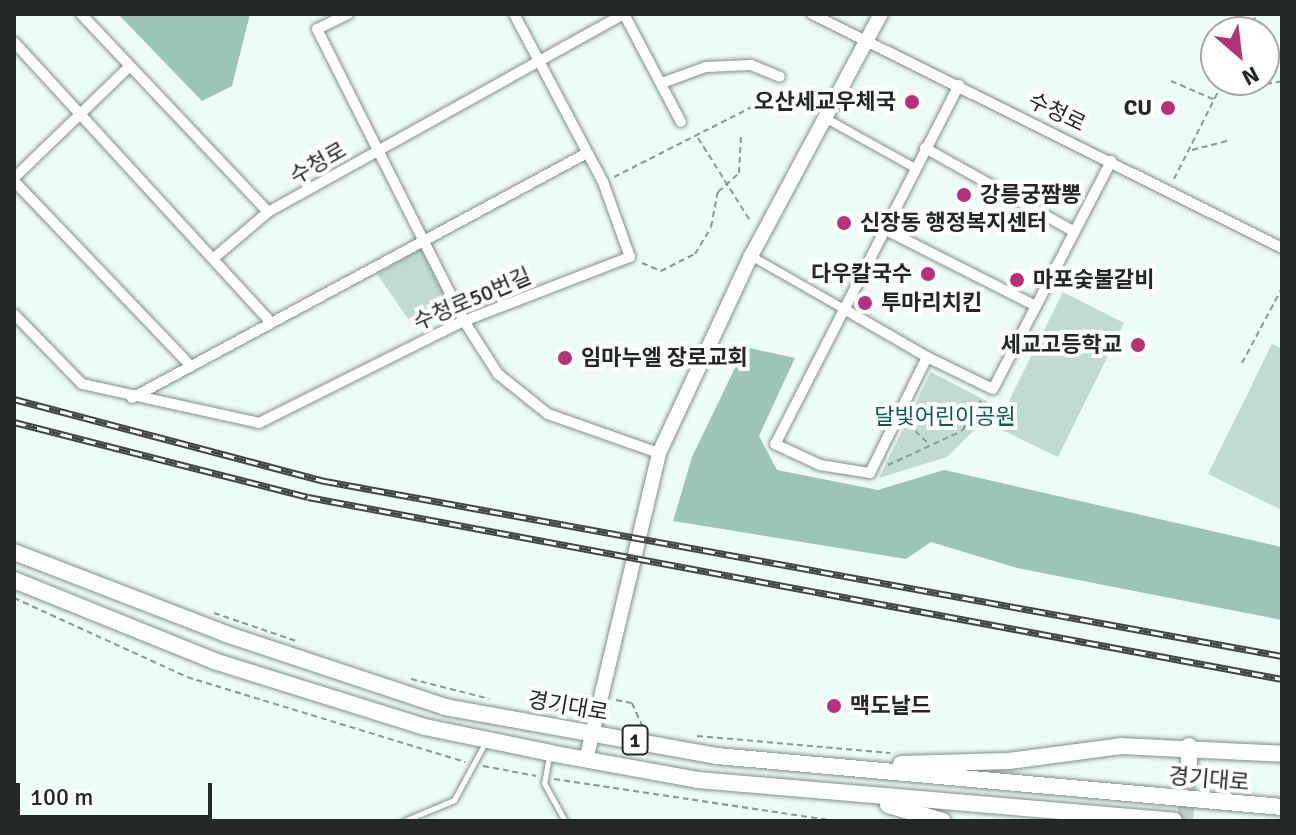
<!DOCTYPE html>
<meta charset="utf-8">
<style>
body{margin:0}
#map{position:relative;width:1296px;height:835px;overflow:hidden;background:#ecfcf7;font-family:Signika,"Noto Sans KR",sans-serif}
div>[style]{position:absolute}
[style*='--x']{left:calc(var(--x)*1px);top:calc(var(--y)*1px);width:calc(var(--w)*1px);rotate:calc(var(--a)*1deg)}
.green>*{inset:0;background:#bfdbd2}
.forest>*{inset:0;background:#9dc4b8}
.primary-tunnel>*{height:16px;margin-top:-8px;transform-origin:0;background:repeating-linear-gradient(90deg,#c4d2cd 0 16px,transparent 0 24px)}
.path>*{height:2px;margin-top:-1px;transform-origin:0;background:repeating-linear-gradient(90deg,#8c9794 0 6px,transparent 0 10px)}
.roads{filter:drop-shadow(0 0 2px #808f8a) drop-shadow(0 0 2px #808f8a)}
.service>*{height:5px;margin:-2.5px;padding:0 2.5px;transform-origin:2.5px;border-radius:2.5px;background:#fff}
.pedestrian>*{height:8px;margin:-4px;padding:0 4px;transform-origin:4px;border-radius:4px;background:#fff}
.minor>*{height:10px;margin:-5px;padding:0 5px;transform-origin:5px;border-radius:5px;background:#fff}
.tertiary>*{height:14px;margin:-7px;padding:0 7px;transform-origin:7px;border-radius:7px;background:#fff}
.primary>*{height:16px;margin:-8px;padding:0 8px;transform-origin:8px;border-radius:8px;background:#fff}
.rail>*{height:7px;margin-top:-3.5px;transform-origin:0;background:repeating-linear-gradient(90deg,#fff 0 12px,#404745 0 24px);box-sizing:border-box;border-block:2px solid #404745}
.dots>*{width:22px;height:22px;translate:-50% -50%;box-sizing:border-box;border:4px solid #fff;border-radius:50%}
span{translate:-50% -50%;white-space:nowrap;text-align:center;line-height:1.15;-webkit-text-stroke:8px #fff;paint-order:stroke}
.shield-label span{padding:2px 6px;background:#fff;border:2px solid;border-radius:6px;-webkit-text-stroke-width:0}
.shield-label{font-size:20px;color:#222826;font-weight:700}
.poi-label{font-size:22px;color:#222826;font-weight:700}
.right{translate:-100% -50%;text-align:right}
.left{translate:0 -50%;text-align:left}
.street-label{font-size:22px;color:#222826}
.park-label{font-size:22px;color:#0d5b4a}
.frame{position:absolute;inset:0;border:16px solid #222826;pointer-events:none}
.north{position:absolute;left:1200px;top:16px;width:80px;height:80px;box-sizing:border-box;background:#fff;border:2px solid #a7a9a8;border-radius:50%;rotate:152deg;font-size:22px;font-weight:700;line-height:32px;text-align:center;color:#222826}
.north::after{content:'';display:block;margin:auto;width:28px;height:36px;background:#b63175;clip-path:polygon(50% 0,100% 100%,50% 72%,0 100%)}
.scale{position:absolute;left:16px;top:783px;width:196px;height:36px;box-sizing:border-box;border:4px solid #222826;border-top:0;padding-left:10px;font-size:24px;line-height:28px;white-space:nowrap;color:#222826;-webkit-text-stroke:6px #fff;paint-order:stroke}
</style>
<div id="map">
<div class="green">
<i style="clip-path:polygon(427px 244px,458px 306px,416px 330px,377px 274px)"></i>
<i style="clip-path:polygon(1063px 292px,1124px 323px,1058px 457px,996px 427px)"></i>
<i style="clip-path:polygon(1272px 344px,1282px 349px,1282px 510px,1208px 474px)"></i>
<i style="clip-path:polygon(931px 372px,998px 407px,947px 457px,879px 478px)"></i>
</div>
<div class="forest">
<i style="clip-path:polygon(118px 14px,250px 14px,232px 86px,202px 101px)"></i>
<i style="clip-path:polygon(745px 347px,795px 358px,759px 436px,777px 470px,878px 490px,944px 470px,1282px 547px,1282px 620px,1017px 568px,931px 542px,906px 559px,673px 521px,692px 457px)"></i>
</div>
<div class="primary-tunnel">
<i style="--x:1185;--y:821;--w:44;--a:-84.8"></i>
</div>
<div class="path">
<i style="--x:1248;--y:32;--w:20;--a:-63"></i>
<i style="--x:1171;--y:81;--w:46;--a:23.2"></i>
<i style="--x:1246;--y:87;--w:36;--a:-9"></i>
<i style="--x:698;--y:138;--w:99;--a:57.8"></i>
<i style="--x:1192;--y:150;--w:40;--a:-14.4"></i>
<i style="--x:614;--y:177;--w:173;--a:-26.9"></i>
<i style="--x:768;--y:99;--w:49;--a:11.8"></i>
<i style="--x:1174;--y:179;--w:111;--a:-63.2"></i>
<i style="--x:642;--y:263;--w:21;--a:23"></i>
<i style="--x:661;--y:271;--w:38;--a:-27"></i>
<i style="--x:695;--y:254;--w:31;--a:-59"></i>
<i style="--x:711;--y:227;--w:36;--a:-79"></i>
<i style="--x:718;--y:192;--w:28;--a:-42"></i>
<i style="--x:739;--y:173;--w:37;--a:-87"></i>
<i style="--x:1242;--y:363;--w:85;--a:-61.9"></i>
<i style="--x:908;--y:424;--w:29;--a:44"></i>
<i style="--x:888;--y:465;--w:81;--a:-24.7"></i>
<i style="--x:962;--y:431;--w:39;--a:-58"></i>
<i style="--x:14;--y:598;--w:190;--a:24.5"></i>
<i style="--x:187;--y:677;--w:291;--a:17"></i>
<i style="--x:214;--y:613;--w:90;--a:18.8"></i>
<i style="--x:411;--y:679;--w:81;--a:14.2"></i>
<i style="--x:616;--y:700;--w:16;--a:11"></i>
<i style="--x:632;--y:703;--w:27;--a:66"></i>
<i style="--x:555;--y:711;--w:35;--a:-29"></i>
<i style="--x:697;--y:736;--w:194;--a:5"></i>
<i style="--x:483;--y:766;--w:54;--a:10.7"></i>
<i style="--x:554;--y:779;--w:283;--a:8.5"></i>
</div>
<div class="roads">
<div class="service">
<i style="--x:549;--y:756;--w:27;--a:100"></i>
<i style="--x:544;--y:783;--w:43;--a:61.1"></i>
<i style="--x:404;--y:821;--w:54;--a:-22.8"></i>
<i style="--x:454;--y:800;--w:65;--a:-61.5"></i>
</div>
<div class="pedestrian">
<i style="--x:825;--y:118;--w:103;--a:29.1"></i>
<i style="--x:751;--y:256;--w:107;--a:29.7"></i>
</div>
<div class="minor">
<i style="--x:81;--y:14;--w:272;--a:46.6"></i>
<i style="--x:268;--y:212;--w:407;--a:-29.1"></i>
<i style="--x:348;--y:14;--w:34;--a:154"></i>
<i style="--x:317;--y:29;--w:327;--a:63.3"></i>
<i style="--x:464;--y:321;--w:63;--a:57.3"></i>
<i style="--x:498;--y:374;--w:64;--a:38.7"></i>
<i style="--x:548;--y:414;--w:118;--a:19.4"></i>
<i style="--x:624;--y:14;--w:122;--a:62.2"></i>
<i style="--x:812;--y:14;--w:525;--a:26.47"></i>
<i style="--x:14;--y:42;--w:376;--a:47.5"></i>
<i style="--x:662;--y:83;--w:47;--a:-20"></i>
<i style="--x:706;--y:67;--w:45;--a:-2.5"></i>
<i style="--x:751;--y:65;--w:31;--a:22"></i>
<i style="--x:959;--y:85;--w:403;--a:117.1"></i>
<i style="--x:775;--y:444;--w:50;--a:25"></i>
<i style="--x:820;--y:465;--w:51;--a:9.1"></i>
<i style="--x:870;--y:473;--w:129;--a:-63.8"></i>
<i style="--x:927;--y:357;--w:73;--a:25.9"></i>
<i style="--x:993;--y:389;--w:257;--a:-62.6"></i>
<i style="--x:925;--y:148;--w:170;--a:29.3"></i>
<i style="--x:14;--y:178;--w:161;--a:-44"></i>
<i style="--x:14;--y:181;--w:253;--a:46.3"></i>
<i style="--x:884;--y:229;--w:170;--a:26.9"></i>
<i style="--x:214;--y:258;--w:71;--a:-40.4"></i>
<i style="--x:844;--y:309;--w:96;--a:30"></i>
<i style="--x:14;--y:314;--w:98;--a:45.8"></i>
<i style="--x:82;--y:384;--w:181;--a:12.4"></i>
<i style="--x:259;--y:423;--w:229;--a:-26.5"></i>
<i style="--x:464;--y:321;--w:178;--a:-21.1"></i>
<i style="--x:630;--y:257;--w:80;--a:-109.8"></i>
<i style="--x:603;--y:182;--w:190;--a:-117.9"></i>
<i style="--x:132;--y:398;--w:517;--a:-28.3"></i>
</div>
<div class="tertiary">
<i style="--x:586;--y:760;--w:316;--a:-76.6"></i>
<i style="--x:659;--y:453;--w:217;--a:-65"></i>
<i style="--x:751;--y:256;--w:275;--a:-61.8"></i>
</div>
<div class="primary">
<i style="--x:14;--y:552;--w:227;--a:21.1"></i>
<i style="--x:226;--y:634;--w:231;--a:18.4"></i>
<i style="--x:445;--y:707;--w:276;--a:10.2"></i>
<i style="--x:717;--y:756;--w:567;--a:5.16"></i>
<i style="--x:14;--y:580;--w:216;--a:22"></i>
<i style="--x:214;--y:661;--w:221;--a:17.4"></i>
<i style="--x:425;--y:727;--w:128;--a:11.7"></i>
<i style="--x:550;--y:753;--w:150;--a:10.3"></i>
<i style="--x:698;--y:780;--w:478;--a:4.9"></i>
<i style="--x:901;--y:764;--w:108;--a:-1.6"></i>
<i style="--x:1009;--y:761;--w:113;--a:-7.6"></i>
<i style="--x:1121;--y:746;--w:161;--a:2.8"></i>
<i style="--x:1189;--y:777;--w:31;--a:-90"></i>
<i style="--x:888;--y:805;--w:57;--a:16.2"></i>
</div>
</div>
<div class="rail">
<i style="--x:14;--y:399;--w:322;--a:14.8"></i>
<i style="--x:325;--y:481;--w:973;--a:10.36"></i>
<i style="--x:14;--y:422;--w:303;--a:14.3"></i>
<i style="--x:308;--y:497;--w:991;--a:10.58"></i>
</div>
<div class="dots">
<i style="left:912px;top:102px;background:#b63175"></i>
<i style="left:1168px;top:108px;background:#b63175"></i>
<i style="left:964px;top:195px;background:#b63175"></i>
<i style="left:844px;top:223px;background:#b63175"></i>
<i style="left:928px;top:274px;background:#b63175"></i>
<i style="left:1017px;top:280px;background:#b63175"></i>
<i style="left:865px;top:303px;background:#b63175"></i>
<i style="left:1138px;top:345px;background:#b63175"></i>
<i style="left:565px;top:358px;background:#b63175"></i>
<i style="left:834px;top:706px;background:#b63175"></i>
</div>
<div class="shield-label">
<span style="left:635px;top:740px">1</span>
</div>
<div class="poi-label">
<span class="right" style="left:896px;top:102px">오산세교우체국</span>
<span class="right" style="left:1152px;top:108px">CU</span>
<span class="left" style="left:980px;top:195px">강릉궁짬뽕</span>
<span class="left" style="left:860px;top:223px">신장동 행정복지센터</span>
<span class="right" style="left:912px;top:274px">다우칼국수</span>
<span class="left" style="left:1033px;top:280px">마포숯불갈비</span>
<span class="left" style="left:881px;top:303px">투마리치킨</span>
<span class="right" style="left:1122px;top:345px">세교고등학교</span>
<span class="left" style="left:581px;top:358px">임마누엘 장로교회</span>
<span class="left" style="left:850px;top:706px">맥도날드</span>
</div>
<div class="street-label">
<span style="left:1057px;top:112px;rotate:26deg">수청로</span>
<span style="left:318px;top:163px;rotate:-30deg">수청로</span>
<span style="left:472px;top:299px;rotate:-23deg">수청로50번길</span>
<span style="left:568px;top:706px;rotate:10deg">경기대로</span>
<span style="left:1209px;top:779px;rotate:5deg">경기대로</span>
</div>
<div class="park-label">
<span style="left:945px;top:417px">달빛어린이공원</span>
</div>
<div class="frame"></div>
<div class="north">N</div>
<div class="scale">100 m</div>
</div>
